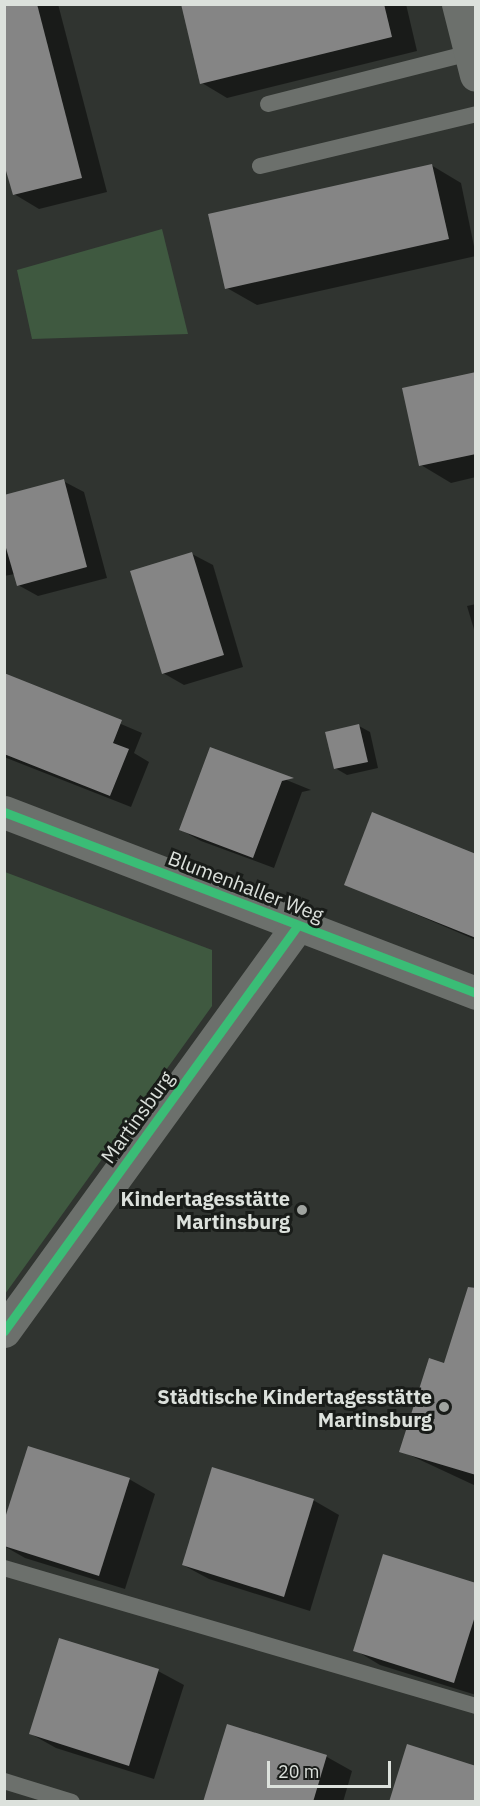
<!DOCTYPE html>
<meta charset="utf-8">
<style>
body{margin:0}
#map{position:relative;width:480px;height:1806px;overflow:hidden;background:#303430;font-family:"IBM Plex Sans",sans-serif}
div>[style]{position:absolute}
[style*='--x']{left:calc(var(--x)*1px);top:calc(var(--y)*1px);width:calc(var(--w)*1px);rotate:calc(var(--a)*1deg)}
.green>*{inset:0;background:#3f5940}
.shadow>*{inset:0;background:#0007}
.building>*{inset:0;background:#858585}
.service>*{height:16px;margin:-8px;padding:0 8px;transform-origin:8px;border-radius:8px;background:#6c706c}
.minor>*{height:33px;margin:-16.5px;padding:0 16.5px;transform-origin:16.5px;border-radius:16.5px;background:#6c706c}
.cycleway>*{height:9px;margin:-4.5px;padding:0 4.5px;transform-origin:4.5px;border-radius:4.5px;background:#3abd76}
.dots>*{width:16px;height:16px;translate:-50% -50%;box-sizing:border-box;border:3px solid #191c19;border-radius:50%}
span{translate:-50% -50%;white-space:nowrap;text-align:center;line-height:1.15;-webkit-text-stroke:6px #191c19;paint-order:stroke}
.street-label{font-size:20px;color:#dce1dc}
.poi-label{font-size:20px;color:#dce1dc;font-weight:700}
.right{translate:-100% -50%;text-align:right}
.frame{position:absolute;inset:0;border:6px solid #dce1dc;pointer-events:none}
.scale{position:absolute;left:267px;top:1761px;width:124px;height:27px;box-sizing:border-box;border:3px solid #dce1dc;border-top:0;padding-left:8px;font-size:18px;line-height:21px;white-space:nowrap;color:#dce1dc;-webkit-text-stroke:4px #191c19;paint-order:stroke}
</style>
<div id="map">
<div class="green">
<i style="clip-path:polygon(162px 229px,188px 334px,32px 339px,17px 270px)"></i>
<i style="clip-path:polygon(5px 872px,212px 950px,212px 1006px,5px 1294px)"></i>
</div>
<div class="shadow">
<i style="clip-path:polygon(4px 4px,58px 4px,107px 192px,39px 209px,14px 194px)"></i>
<i style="clip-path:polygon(185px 4px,406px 4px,417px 51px,227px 98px,202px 83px)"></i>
<i style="clip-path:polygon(431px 165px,461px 183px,476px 256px,257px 305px,227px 288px)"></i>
<i style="clip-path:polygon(476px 374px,476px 477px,451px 483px,421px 465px)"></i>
<i style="clip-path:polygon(63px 481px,84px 492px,107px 578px,38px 596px,18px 585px,15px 574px,4px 576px,4px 496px)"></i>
<i style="clip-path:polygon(192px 554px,213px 565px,243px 667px,184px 685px,163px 673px)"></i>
<i style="clip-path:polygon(476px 604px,476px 636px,467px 606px)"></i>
<i style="clip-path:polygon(4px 674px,142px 733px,134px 753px,149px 762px,131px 807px,4px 757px)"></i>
<i style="clip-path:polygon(359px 726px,370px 732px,378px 768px,347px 775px,335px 768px)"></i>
<i style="clip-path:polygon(210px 749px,311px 790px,302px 792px,274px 868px,201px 841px,181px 830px)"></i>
<i style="clip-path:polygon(476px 855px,476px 940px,345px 884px)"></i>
<i style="clip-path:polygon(476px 1323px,476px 1486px,401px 1451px,445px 1364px)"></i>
<i style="clip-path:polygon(129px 1479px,155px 1494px,125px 1589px,25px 1558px,4px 1546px)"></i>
<i style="clip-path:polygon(313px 1500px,339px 1515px,310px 1611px,209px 1579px,183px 1565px)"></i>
<i style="clip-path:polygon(476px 1585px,476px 1695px,380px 1665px,355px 1650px)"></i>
<i style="clip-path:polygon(158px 1671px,184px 1685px,154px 1779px,56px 1748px,31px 1734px)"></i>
<i style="clip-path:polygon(228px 1726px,327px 1757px,352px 1771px,343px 1802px,204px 1802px)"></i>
</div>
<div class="building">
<i style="clip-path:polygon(4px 4px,37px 4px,82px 178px,13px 195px,4px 164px)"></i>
<i style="clip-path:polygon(181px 4px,384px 4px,392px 37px,200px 84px)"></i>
<i style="clip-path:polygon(432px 164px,449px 239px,225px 289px,208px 214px)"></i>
<i style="clip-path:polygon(476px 372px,476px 454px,419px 466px,402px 388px)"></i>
<i style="clip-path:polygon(64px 479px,87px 567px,17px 586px,4px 541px,4px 495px)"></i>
<i style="clip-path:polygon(192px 552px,224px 655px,162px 674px,130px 571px)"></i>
<i style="clip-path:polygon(4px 673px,122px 720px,113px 743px,129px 749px,110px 796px,4px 754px)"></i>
<i style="clip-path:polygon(359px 724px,368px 762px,334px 769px,325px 732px)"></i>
<i style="clip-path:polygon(210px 747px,294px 778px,282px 781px,253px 858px,179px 830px)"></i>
<i style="clip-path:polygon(372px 812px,476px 854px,476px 938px,344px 885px)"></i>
<i style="clip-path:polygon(468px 1287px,476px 1288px,476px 1475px,399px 1452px,429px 1358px,444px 1363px)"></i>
<i style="clip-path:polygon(28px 1446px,130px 1478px,99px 1576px,4px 1546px,4px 1521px)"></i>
<i style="clip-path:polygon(212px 1467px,314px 1499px,284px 1597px,182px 1565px)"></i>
<i style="clip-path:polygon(383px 1554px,476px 1583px,476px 1613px,454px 1683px,353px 1651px)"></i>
<i style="clip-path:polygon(59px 1638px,159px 1669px,129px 1766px,29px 1734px)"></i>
<i style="clip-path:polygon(227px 1724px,327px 1755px,313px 1802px,203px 1802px)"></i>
<i style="clip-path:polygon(407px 1744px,476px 1766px,476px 1802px,389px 1802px)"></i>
</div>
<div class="service">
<i style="--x:268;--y:104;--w:208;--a:-14.2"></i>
<i style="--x:260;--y:166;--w:222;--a:-13.5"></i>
<i style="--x:4;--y:1568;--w:492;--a:16.3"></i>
<i style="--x:4;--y:1781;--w:71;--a:17.2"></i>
</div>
<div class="minor">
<i style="--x:458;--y:4;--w:73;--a:75.8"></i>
<i style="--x:4;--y:812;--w:506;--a:20.98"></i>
<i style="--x:4;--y:1331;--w:501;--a:-54.09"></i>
</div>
<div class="cycleway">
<i style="--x:4;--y:812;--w:506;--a:20.98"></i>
<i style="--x:4;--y:1331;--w:501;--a:-54.09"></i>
</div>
<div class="dots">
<i style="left:302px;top:1210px;background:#a0a4a0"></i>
<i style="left:444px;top:1407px;background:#a0a4a0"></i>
</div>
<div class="street-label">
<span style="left:246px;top:886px;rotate:21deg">Blumenhaller Weg</span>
<span style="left:137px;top:1117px;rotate:-54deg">Martinsburg</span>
</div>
<div class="poi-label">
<span class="right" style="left:290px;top:1210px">Kindertagesstätte<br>Martinsburg</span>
<span class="right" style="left:432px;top:1408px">Städtische Kindertagesstätte<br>Martinsburg</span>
</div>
<div class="frame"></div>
<div class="scale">20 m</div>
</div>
